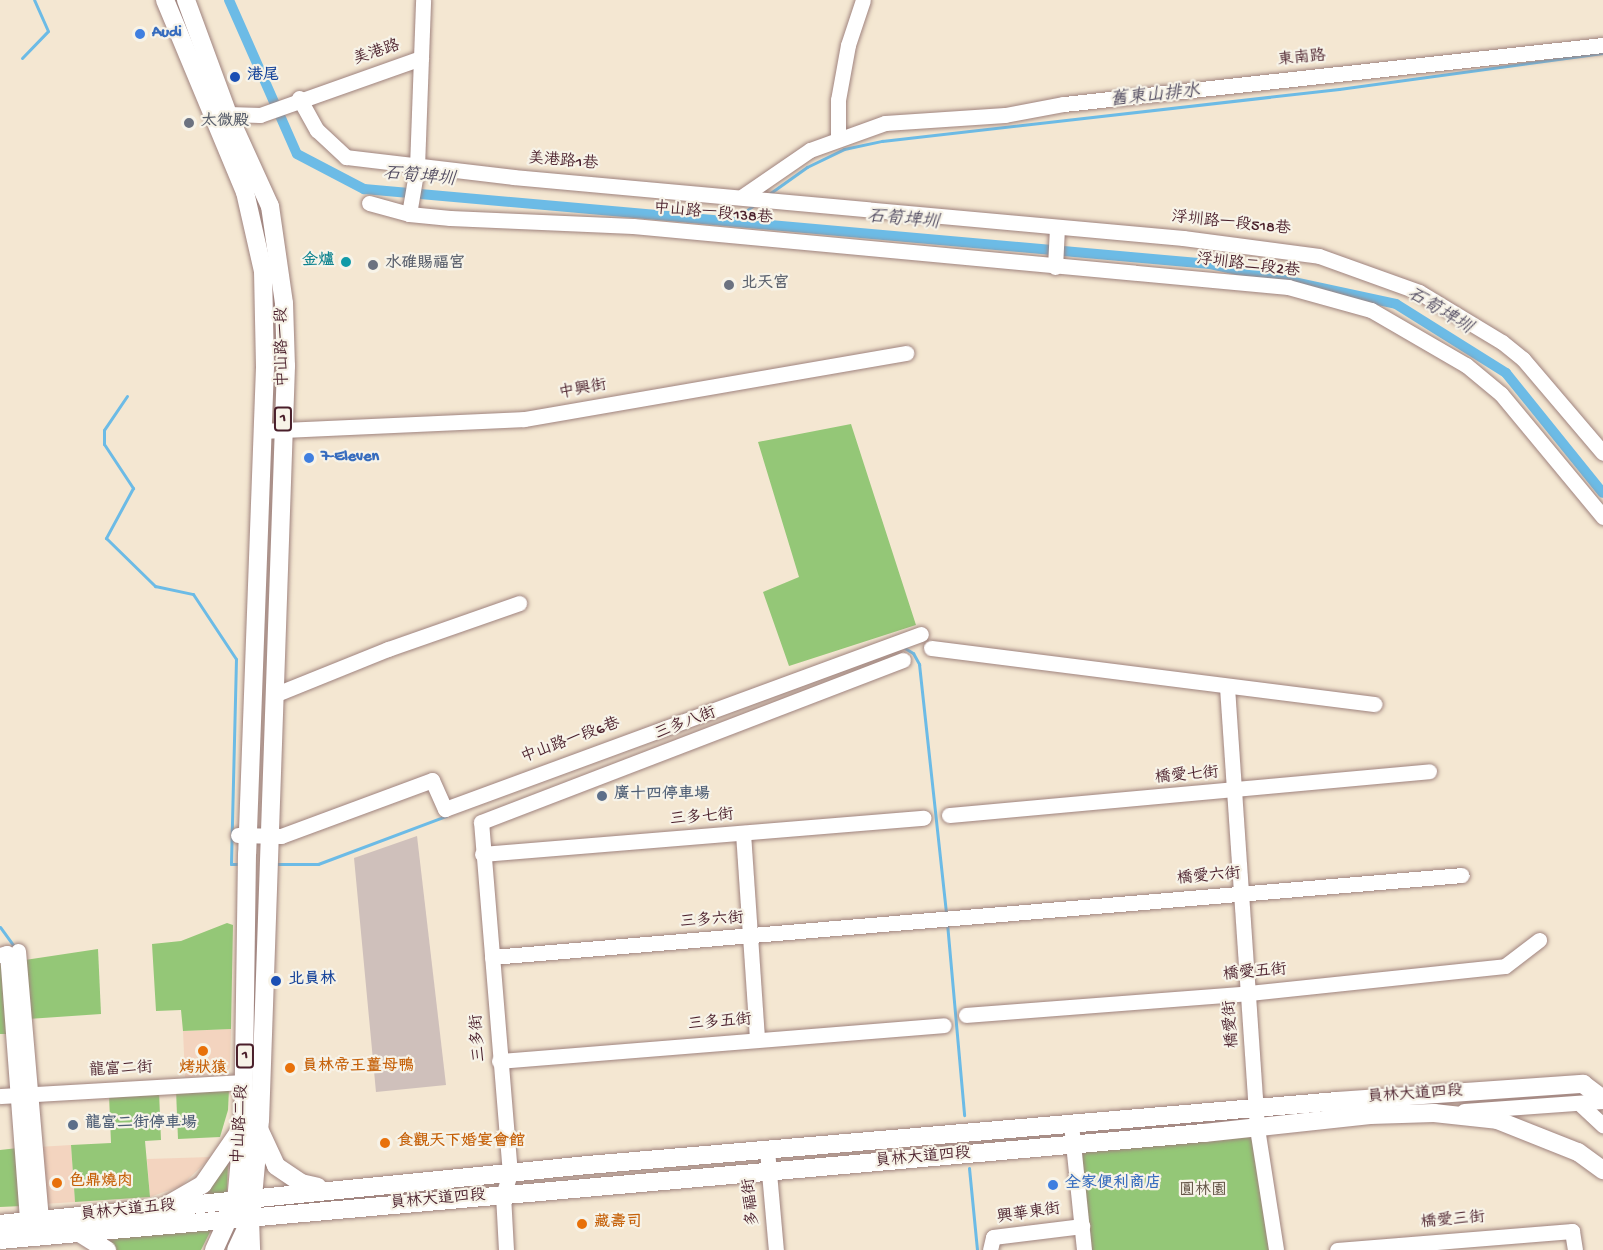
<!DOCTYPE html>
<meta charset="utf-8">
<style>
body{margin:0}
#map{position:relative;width:1603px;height:1250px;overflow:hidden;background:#f4e7d2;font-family:"Gochi Hand","LXGW WenKai TC",sans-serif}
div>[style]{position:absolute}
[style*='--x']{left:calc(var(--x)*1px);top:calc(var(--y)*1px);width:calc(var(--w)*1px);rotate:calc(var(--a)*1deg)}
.built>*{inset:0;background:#f3d4bf}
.industrial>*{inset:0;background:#cfc0bb}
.green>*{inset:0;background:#94c777}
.stream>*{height:3px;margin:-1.5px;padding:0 1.5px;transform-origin:1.5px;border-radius:1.5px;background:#6cbbe6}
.canal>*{height:10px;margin:-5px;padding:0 5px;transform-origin:5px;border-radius:5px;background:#6cbbe6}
.roads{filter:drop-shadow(0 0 2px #9f837e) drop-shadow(0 0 2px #9f837e)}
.minor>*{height:15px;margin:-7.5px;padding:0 7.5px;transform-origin:7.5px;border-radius:7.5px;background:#fff}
.major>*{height:18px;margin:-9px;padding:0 9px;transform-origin:9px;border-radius:9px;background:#fff}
.dots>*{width:16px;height:16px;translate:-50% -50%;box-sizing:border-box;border:3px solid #f7f3e8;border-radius:50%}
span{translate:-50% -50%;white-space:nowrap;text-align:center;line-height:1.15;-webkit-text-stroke:4.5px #f7f3e8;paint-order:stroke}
.shield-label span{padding:2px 4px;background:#f7f3e8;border:2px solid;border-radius:4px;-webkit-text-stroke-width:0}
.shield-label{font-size:15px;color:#4a1f2b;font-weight:700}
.shop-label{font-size:16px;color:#366cbe;font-weight:700}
.left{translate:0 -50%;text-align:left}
.street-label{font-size:16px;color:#4a1f2b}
.transit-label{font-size:16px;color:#164399;font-weight:700}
.worship-label{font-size:16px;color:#5b616d;font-weight:700}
.culture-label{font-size:16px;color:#0d838f;font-weight:700}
.right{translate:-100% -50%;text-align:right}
.service-label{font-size:16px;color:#4e5e75;font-weight:700}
.food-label{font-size:16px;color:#c56008;font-weight:700}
.park-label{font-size:16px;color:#605142}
.water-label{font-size:18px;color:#544e63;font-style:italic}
</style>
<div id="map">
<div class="built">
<i style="clip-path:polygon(231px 1029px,230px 1068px,224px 1073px,185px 1077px,183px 1031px)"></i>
<i style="clip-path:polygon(71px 1145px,75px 1202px,43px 1204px,38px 1147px)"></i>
<i style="clip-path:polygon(211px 1157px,181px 1186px,150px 1197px,147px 1159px)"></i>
</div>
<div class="industrial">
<i style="clip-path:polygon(417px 836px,446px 1085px,376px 1092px,354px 858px)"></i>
</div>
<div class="green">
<i style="clip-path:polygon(851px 424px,916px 625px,789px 666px,763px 592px,799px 577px,758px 442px)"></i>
<i style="clip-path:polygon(227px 923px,233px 925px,231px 1029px,183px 1031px,181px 1010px,156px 1011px,152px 944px,181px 941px)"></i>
<i style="clip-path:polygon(98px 949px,101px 1014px,28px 1019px,25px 960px)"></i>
<i style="clip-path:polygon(0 961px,6px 967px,10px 1034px,0 1034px)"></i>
<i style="clip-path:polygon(229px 1089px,228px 1110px,220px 1137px,178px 1139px,176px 1090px)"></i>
<i style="clip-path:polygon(159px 1091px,161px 1140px,145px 1141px,150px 1197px,75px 1202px,71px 1145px,111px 1143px,109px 1095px)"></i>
<i style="clip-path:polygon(1257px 1128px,1276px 1250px,1084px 1250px,1072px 1145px)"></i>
<i style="clip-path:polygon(18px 1148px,22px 1206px,0 1207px,0 1150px)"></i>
<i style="clip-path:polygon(228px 1161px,227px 1194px,196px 1199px)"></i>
<i style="clip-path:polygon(211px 1230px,201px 1250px,114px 1250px,103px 1238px)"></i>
</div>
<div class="stream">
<i style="--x:22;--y:58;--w:37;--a:-46"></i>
<i style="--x:48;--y:31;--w:34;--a:-114"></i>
<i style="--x:769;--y:194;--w:47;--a:-35.4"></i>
<i style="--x:807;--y:167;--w:41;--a:-25.9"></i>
<i style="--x:844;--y:149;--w:39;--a:-12"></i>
<i style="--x:882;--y:141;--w:460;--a:-6.5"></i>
<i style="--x:1339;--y:89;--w:266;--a:-7.8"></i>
<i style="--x:732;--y:222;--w:28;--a:-38"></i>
<i style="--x:127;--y:396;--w:41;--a:124.1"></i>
<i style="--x:104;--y:430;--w:14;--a:90"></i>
<i style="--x:104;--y:444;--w:53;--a:56.6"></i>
<i style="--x:133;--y:488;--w:57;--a:118.4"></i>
<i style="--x:106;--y:538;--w:69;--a:44.4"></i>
<i style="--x:155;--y:586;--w:39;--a:12"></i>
<i style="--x:193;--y:594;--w:78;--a:56.5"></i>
<i style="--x:236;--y:659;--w:205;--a:91.4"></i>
<i style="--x:231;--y:864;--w:11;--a:0"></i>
<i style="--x:903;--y:647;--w:12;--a:31"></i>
<i style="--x:913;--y:653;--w:13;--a:61"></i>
<i style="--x:919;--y:664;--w:250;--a:83.8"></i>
<i style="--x:276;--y:864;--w:42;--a:0"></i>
<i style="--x:318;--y:864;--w:137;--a:-20.6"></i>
<i style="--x:947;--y:923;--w:193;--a:84.9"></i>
<i style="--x:0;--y:927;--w:24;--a:54"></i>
<i style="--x:969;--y:1168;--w:82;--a:84.4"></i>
</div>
<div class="canal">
<i style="--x:229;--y:0;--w:168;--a:66.2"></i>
<i style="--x:297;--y:154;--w:76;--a:27.6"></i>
<i style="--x:364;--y:189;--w:849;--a:5.07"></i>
<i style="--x:1210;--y:264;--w:190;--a:12.1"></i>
<i style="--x:1396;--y:304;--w:130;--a:32.1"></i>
<i style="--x:1506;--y:373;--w:154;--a:51.1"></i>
</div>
<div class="roads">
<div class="minor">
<i style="--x:299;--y:98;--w:37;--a:61"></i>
<i style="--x:317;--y:130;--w:40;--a:43"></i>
<i style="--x:346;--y:157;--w:168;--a:6.8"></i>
<i style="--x:513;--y:177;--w:673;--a:5.2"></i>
<i style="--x:1183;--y:238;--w:137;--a:7.5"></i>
<i style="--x:1319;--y:256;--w:106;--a:19.8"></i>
<i style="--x:1419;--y:292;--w:97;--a:31.1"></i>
<i style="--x:1502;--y:342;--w:27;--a:39"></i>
<i style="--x:1523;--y:359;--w:123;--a:49.6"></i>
<i style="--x:219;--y:108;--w:11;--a:34"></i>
<i style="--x:228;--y:114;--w:32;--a:2"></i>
<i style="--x:260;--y:115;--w:171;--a:-19.5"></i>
<i style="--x:838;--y:139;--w:39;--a:-90"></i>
<i style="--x:838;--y:100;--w:56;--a:-79.7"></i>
<i style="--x:848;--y:45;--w:47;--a:-71.6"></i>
<i style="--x:743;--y:196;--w:81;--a:-34.5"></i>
<i style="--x:810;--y:150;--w:80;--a:-19.8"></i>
<i style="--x:885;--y:123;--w:120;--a:-3.8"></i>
<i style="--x:1005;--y:115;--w:60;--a:-10.6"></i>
<i style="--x:1064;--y:104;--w:542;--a:-6.25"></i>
<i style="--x:369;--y:203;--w:41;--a:15.4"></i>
<i style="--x:409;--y:214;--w:41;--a:5.6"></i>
<i style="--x:450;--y:218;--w:183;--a:2.5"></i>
<i style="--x:633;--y:226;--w:658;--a:5.32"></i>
<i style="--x:1288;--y:287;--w:86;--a:15.5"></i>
<i style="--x:1371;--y:310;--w:110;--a:30.1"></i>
<i style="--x:1466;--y:365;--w:45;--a:39.6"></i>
<i style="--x:1501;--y:394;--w:160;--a:50.3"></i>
<i style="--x:409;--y:214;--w:48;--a:-80.3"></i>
<i style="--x:417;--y:167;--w:167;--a:-87.9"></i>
<i style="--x:1055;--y:267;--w:40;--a:-87.1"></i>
<i style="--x:263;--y:431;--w:261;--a:-2.6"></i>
<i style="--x:524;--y:419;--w:388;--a:-9.8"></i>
<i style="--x:931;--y:648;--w:447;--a:7.2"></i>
<i style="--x:1227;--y:687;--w:442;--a:86.1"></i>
<i style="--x:1257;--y:1128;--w:123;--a:81.1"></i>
<i style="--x:274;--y:695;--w:123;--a:-22"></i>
<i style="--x:388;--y:649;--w:139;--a:-19.3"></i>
<i style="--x:949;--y:815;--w:482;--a:-5.2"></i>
<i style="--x:743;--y:833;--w:206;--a:86.1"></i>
<i style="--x:238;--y:835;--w:43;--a:1.3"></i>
<i style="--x:281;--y:836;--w:161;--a:-20.3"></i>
<i style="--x:432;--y:780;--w:32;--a:66"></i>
<i style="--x:445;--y:809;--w:507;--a:-20.19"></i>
<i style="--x:482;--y:854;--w:443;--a:-4.7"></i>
<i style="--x:18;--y:951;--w:271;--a:85.1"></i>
<i style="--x:0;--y:955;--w:7;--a:-16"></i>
<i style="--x:7;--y:953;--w:270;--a:85.7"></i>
<i style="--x:492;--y:957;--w:973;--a:-4.83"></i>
<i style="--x:966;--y:1015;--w:284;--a:-4.4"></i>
<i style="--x:1249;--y:993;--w:257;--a:-6"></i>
<i style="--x:1505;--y:966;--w:43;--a:-37.4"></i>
<i style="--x:499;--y:1061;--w:446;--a:-4.6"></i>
<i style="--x:0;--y:1096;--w:245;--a:-3.3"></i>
<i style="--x:1579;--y:1103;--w:33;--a:43"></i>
<i style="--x:1464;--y:1111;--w:139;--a:-4.1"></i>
<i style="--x:1071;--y:1124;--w:127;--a:84.1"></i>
<i style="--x:767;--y:1150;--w:100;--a:84.9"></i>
<i style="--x:251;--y:1218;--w:32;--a:88"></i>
<i style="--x:506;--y:1250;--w:55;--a:-93.1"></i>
<i style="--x:503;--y:1195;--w:22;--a:-72"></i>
<i style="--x:510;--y:1174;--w:353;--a:-94.7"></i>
<i style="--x:481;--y:822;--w:452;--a:-21"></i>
<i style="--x:990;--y:1250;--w:13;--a:-77"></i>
<i style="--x:993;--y:1237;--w:90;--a:-7"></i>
<i style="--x:1337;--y:1250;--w:236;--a:-4.6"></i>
<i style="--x:1572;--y:1231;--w:19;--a:81"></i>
</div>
<div class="major">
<i style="--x:165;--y:0;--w:208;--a:67.4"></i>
<i style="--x:245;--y:192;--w:81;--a:77.2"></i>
<i style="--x:263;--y:271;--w:96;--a:88.8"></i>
<i style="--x:265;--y:367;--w:487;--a:92.1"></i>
<i style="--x:247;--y:854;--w:271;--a:90.8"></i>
<i style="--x:243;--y:1125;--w:77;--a:95.2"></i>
<i style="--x:236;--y:1202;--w:53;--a:114.6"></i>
<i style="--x:186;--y:0;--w:121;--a:69.8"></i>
<i style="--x:228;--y:114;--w:101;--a:65.5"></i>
<i style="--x:270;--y:206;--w:98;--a:81.8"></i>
<i style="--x:284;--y:303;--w:63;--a:88.2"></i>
<i style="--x:286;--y:366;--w:754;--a:91.97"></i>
<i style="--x:260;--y:1120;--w:98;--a:95.2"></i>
<i style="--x:251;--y:1218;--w:35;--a:115"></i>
<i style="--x:260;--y:1131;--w:38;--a:65"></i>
<i style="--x:276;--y:1166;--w:30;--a:34"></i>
<i style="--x:301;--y:1183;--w:17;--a:13"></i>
<i style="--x:169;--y:1204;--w:39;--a:-30"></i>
<i style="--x:203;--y:1184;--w:67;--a:-55.4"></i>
<i style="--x:0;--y:1224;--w:591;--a:-5.73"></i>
<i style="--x:588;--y:1165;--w:752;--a:-4.88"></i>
<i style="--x:1337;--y:1101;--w:247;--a:-4"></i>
<i style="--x:1583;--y:1084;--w:25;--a:37"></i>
<i style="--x:81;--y:1234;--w:31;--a:32"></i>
<i style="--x:0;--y:1240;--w:1209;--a:-5.08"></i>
<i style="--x:1204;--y:1133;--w:167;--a:-6.2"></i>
<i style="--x:1370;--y:1115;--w:64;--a:-1.8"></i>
<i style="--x:1434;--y:1113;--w:63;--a:6.3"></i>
<i style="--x:1497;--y:1120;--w:87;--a:21.6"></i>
<i style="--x:1578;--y:1152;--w:31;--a:36"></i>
</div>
</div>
<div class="dots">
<i style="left:140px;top:34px;background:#3f7fe0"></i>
<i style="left:235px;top:77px;background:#1a4fb4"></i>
<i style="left:189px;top:123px;background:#6b7280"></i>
<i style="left:346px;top:262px;background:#0f9aa8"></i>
<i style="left:373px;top:265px;background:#6b7280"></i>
<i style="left:729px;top:285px;background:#6b7280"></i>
<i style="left:309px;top:458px;background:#3f7fe0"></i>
<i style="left:602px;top:796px;background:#5c6f8a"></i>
<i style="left:276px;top:981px;background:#1a4fb4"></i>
<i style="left:203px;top:1051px;background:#e8710a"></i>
<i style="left:290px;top:1068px;background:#e8710a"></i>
<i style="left:73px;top:1125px;background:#5c6f8a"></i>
<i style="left:385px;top:1143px;background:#e8710a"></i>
<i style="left:57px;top:1183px;background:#e8710a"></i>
<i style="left:1053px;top:1185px;background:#3f7fe0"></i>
<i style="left:582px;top:1224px;background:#e8710a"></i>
</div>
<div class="shield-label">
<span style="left:283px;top:419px">1</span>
<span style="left:245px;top:1056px">1</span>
</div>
<div class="shop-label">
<span class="left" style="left:152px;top:34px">Audi</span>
<span class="left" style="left:321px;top:458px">7-Eleven</span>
<span class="left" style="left:1065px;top:1185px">全家便利商店</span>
</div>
<div class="street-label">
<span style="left:377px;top:54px;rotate:-18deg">美港路</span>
<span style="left:1302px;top:60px;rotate:-6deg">東南路</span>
<span style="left:563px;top:163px;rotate:5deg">美港路1巷</span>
<span style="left:713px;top:215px;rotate:5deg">中山路一段138巷</span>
<span style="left:1231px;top:225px;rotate:6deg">浮圳路一段518巷</span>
<span style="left:1248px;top:267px;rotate:7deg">浮圳路二段2巷</span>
<span style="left:284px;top:347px;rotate:-91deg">中山路一段</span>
<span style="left:583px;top:391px;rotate:-10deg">中興街</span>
<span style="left:686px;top:725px;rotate:-21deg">三多八街</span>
<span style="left:571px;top:742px;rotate:-20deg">中山路一段6巷</span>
<span style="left:1187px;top:777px;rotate:-5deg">橋愛七街</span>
<span style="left:702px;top:819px;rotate:-5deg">三多七街</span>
<span style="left:1209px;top:878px;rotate:-5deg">橋愛六街</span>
<span style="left:712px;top:922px;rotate:-4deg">三多六街</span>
<span style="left:1255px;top:974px;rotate:-5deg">橋愛五街</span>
<span style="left:720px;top:1024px;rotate:-5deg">三多五街</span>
<span style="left:1233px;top:1024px;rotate:-94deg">橋愛街</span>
<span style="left:480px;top:1038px;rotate:-94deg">三多街</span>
<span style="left:121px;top:1071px;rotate:-3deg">龍富二街</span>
<span style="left:1415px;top:1096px;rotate:-4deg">員林大道四段</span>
<span style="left:242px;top:1124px;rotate:-87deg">中山路二段</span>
<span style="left:923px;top:1159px;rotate:-5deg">員林大道四段</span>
<span style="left:438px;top:1201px;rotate:-5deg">員林大道四段</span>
<span style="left:753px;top:1202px;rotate:-96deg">多福街</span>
<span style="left:128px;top:1212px;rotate:-6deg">員林大道五段</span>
<span style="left:1029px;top:1215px;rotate:-8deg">興華東街</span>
<span style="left:1453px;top:1222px;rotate:-5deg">橋愛三街</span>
</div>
<div class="transit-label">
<span class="left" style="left:247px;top:77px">港尾</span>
<span class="left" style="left:288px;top:981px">北員林</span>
</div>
<div class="worship-label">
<span class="left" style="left:201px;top:123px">太微殿</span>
<span class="left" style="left:385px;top:265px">水碓賜福宮</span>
<span class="left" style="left:741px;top:285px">北天宮</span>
</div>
<div class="culture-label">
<span class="right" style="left:334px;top:262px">金爐</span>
</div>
<div class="service-label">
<span class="left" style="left:614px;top:796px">廣十四停車場</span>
<span class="left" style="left:85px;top:1125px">龍富二街停車場</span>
</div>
<div class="food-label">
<span class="left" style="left:302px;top:1068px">員林帝王薑母鴨</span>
<span style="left:203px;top:1070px">烤狀猿</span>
<span class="left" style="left:397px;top:1143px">食觀天下婚宴會館</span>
<span class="left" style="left:69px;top:1183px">色鼎燒肉</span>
<span class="left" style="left:594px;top:1224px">藏壽司</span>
</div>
<div class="park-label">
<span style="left:1203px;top:1192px">圓林園</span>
</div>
<div class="water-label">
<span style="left:1155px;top:97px;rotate:-6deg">舊東山排水</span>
<span style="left:419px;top:178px;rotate:5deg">石筍埤圳</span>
<span style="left:903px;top:221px;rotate:5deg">石筍埤圳</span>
<span style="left:1439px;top:312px;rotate:31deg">石筍埤圳</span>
</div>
</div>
